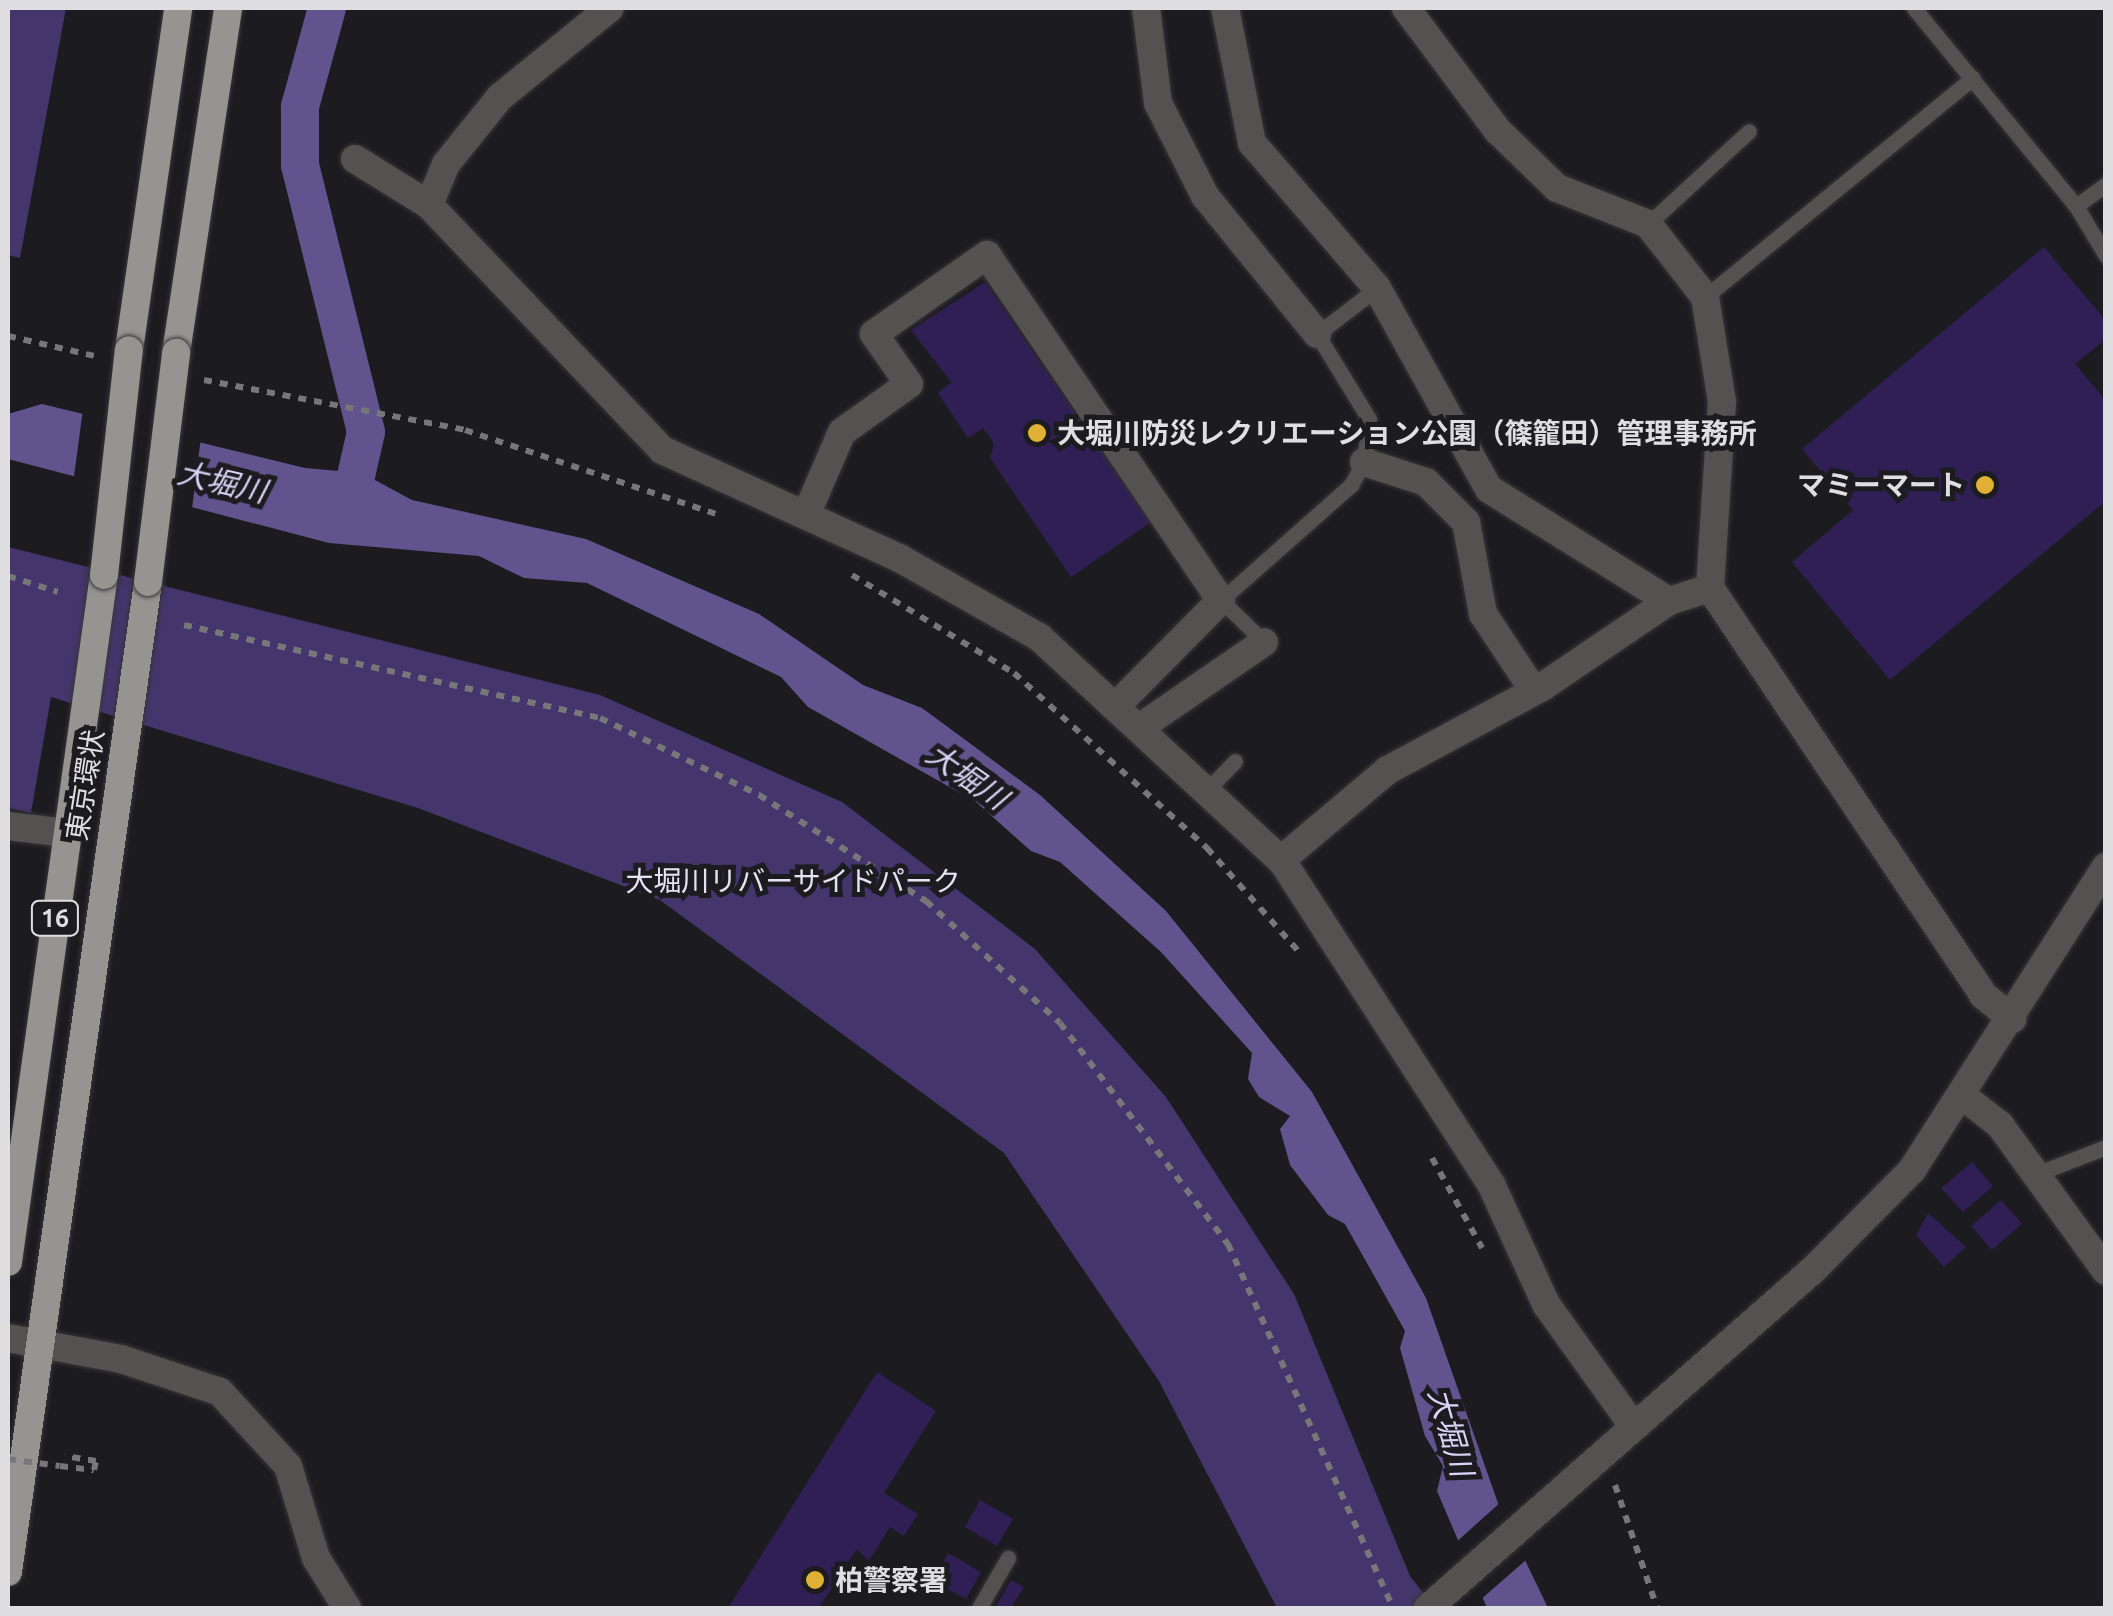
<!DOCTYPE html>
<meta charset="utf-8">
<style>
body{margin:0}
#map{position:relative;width:2113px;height:1616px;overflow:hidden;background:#1c1b1f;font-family:Ubuntu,"Noto Sans JP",sans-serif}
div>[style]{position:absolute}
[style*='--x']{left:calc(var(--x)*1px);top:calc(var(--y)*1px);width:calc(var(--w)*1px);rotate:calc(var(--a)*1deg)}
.green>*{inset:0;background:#44366c}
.water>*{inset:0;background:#61548e}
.pier>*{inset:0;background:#1c1b1f}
.canal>*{height:38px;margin:-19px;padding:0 19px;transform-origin:19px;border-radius:19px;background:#61548e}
.building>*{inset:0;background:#2f1f55}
.path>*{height:6px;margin-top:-3px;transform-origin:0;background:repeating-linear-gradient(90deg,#77777a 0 8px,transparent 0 16px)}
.roads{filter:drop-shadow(0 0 2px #37363a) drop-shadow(0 0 2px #37363a)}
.service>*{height:15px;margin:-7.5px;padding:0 7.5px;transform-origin:7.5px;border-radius:7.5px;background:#535250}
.minor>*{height:28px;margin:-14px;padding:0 14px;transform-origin:14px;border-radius:14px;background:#535250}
.tertiary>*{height:28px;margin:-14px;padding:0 14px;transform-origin:14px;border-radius:14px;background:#535250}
.trunk>*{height:28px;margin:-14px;padding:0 14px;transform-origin:14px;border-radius:14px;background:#969490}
.path-bridge>*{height:6px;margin-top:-3px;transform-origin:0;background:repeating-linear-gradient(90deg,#77777a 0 8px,transparent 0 16px)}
.bridges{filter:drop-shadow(0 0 2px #37363a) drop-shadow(0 0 2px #37363a)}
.trunk-bridge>*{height:28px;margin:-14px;padding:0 14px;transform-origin:14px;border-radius:14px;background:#969490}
.dots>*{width:28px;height:28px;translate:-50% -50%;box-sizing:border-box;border:5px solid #1c1b1f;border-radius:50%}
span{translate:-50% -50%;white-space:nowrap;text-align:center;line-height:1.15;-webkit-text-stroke:10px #1c1b1f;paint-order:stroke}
.shield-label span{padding:2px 8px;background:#1c1b1f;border:2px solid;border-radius:8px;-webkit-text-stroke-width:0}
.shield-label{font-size:25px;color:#dfdfe2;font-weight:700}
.poi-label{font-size:28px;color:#dfdfe2;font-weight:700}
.left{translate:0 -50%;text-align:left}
.right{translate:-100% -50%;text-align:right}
.street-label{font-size:28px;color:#dfdfe2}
.park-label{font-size:28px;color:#e5e2f4}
.water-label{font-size:30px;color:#d9d3f6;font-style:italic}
.frame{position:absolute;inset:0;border:10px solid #dfdfe2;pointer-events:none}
</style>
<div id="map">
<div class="green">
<i style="clip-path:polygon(8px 8px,66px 8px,20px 258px,8px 255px)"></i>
<i style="clip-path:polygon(8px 547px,600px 695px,842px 802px,1035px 949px,1166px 1097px,1294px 1294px,1410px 1576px,1435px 1608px,1277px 1608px,1159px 1381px,1004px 1153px,660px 900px,418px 808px,51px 697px,31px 813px,8px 808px)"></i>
</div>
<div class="water">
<i style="clip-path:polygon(42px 404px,305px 468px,362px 473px,412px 500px,586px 539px,759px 614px,863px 685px,922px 708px,1040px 795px,1166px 911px,1312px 1092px,1426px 1298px,1499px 1506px,1548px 1608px,1487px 1608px,1437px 1491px,1443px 1466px,1425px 1436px,1400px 1348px,1405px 1331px,1345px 1224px,1328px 1215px,1290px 1165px,1280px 1129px,1290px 1116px,1259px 1097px,1248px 1079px,1252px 1053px,1161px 952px,1060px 862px,1031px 851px,976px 802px,808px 707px,781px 677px,587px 583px,524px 578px,479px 556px,329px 543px,8px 459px,8px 414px)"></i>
</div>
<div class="pier">
<i style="clip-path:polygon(83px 409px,201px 437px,191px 517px,73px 484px)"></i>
<i style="clip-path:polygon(1502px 1501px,1527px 1559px,1479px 1601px,1453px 1545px)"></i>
</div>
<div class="canal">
<i style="--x:327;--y:8;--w:103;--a:105.3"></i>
<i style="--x:300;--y:107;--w:58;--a:90"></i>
<i style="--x:300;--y:165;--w:275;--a:76.1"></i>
<i style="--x:366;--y:432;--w:81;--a:102.8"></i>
</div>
<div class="building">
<i style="clip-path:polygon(2044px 247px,2106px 321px,2106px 339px,2075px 364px,2106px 401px,2106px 501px,1890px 680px,1792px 562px,1853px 510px,1802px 449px)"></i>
<i style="clip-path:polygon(985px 282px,1150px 523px,1071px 577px,990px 458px,994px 444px,983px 428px,968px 438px,938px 393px,951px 382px,911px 330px)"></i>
<i style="clip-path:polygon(1972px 1162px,1993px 1186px,1963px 1212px,1941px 1188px)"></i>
<i style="clip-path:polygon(2001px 1200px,2022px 1224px,1992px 1250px,1971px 1226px)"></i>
<i style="clip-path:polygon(1928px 1213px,1966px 1247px,1944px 1267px,1916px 1235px)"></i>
<i style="clip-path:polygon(877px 1372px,936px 1411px,884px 1493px,918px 1514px,904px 1536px,890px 1527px,869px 1561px,857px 1549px,819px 1608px,728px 1608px)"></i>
<i style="clip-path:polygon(980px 1500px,1013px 1519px,997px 1546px,965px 1527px)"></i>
<i style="clip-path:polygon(948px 1553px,981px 1572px,966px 1599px,933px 1581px)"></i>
<i style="clip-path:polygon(1011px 1580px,1024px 1587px,1011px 1608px,995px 1608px)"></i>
</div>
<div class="path">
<i style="--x:8;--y:336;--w:93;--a:13"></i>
<i style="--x:204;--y:380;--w:266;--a:10.8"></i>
<i style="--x:465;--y:430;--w:271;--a:18.5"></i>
<i style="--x:852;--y:575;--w:189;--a:31.2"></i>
<i style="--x:1014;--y:673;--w:261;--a:42.2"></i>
<i style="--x:1207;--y:848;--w:137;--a:48.5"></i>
<i style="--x:8;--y:576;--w:52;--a:17.7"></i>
<i style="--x:184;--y:625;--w:426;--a:12.6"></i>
<i style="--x:600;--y:718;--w:177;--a:25.8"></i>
<i style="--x:759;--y:795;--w:198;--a:32.4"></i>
<i style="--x:926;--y:901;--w:181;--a:42.3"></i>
<i style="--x:1060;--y:1023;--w:278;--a:52.8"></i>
<i style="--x:1228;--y:1244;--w:400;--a:65.6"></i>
<i style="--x:1432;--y:1158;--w:103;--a:60.9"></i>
<i style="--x:60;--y:1466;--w:34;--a:7"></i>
<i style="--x:94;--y:1470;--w:9;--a:-77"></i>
<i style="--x:96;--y:1461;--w:32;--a:-171"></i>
<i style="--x:1615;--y:1485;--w:130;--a:71.1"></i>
</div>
<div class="roads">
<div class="service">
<i style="--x:1914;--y:8;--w:256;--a:50.7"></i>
<i style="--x:2076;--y:206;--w:58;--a:59"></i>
<i style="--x:2076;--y:206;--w:37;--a:-36"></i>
<i style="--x:1648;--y:224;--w:137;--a:-42.6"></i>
<i style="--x:1705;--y:297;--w:346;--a:-39.3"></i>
<i style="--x:1264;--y:642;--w:60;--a:-135.7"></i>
<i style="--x:1221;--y:600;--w:174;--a:-41.5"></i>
<i style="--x:1351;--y:485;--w:26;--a:-61"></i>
<i style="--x:1364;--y:462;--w:43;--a:-83.4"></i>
<i style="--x:1369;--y:419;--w:100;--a:-121.5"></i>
<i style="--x:1317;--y:334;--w:76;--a:-37.5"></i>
<i style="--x:1210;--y:787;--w:36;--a:-46"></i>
<i style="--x:2036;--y:1174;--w:75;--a:-21.1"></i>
<i style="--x:979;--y:1608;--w:58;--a:-59.9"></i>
</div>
<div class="minor">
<i style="--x:1146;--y:8;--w:96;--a:82.8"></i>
<i style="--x:1158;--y:103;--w:104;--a:63.2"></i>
<i style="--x:1205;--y:196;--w:178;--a:50.9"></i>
<i style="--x:1225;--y:8;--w:138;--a:78.7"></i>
<i style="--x:1252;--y:143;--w:191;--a:49.2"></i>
<i style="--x:1377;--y:288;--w:230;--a:60.9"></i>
<i style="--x:1489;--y:489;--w:212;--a:31.9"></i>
<i style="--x:1669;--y:601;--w:43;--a:-17.6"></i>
<i style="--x:1406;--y:8;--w:154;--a:53.2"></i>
<i style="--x:1498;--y:131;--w:82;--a:44"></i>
<i style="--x:1557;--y:188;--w:98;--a:21.6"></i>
<i style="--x:1648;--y:224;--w:93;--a:52"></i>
<i style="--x:1705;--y:297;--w:106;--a:80.8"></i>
<i style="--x:1722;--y:402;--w:186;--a:93.7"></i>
<i style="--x:1710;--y:588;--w:490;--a:56.1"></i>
<i style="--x:1983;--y:995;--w:38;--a:39"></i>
<i style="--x:355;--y:159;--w:87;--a:31.9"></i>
<i style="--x:429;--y:205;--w:44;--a:-67.5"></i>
<i style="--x:446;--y:164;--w:86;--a:-51.1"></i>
<i style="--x:500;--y:97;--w:141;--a:-39"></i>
<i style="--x:429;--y:205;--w:338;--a:46.4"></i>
<i style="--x:662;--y:450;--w:263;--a:24.5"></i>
<i style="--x:901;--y:559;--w:159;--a:29.5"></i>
<i style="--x:1039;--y:637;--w:329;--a:42.7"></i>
<i style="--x:1364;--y:462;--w:65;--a:17.9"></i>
<i style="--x:1426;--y:482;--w:57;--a:45"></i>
<i style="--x:1466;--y:522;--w:94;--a:79.5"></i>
<i style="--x:1483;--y:614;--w:92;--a:56.5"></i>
<i style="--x:806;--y:515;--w:90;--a:-66.6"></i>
<i style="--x:842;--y:432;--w:82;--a:-35.6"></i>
<i style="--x:909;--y:384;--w:61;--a:-125"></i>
<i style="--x:874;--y:334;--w:138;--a:-35"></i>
<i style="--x:987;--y:255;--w:417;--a:55.9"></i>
<i style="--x:1221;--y:600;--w:148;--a:134.7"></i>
<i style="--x:1142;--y:726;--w:148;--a:-34.5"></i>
<i style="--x:8;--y:826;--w:59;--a:6.8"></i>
<i style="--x:1634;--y:1427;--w:151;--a:-125.6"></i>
<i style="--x:1546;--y:1304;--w:132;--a:-114.6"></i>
<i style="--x:1491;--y:1184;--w:386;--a:-122.9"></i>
<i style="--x:1281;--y:860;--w:140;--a:-40.1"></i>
<i style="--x:1388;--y:770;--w:175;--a:-28.3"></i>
<i style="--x:1542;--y:687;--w:153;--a:-34.1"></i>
</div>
<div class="tertiary">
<i style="--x:1964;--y:1097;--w:46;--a:37.9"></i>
<i style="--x:2000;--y:1125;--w:180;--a:54"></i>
<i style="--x:8;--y:1338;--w:115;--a:10.5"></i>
<i style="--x:121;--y:1359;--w:104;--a:18.4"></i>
<i style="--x:220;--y:1392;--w:100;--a:47.4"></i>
<i style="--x:288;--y:1466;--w:96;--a:73.1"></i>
<i style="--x:316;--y:1558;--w:59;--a:58.2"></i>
<i style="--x:1428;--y:1608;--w:514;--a:-41.29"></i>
<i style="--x:1814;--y:1269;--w:139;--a:-45.3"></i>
<i style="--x:1912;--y:1170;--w:360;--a:-57.4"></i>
</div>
<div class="trunk">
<i style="--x:129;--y:350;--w:345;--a:-81.8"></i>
<i style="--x:176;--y:353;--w:349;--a:-81.4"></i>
<i style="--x:8;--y:1262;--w:694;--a:-82.05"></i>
<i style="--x:8;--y:1572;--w:1000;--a:-81.95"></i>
</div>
</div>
<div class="path-bridge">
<i style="--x:8;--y:1459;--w:52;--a:7.7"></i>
</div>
<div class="bridges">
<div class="trunk-bridge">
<i style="--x:104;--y:575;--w:226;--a:-83.7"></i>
<i style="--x:148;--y:582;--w:231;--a:-83"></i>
</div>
</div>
<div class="dots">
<i style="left:1037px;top:433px;background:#dfb034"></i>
<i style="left:1985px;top:485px;background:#dfb034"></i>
<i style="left:815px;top:1580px;background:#dfb034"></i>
</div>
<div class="shield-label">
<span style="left:55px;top:918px">16</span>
</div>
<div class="poi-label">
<span class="left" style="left:1057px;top:433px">大堀川防災レクリエーション公園（篠籠田）管理事務所</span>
<span class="right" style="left:1965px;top:485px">マミーマート</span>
<span class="left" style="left:835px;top:1580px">柏警察署</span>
</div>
<div class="street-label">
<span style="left:85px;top:785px;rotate:-81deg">東京環状</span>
</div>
<div class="park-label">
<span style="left:793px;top:881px">大堀川リバーサイドパーク</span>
</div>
<div class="water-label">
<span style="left:222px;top:482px;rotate:13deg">大堀川</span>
<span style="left:967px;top:776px;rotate:35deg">大堀川</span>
<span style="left:1451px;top:1432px;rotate:74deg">大堀川</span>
</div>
<div class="frame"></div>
</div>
